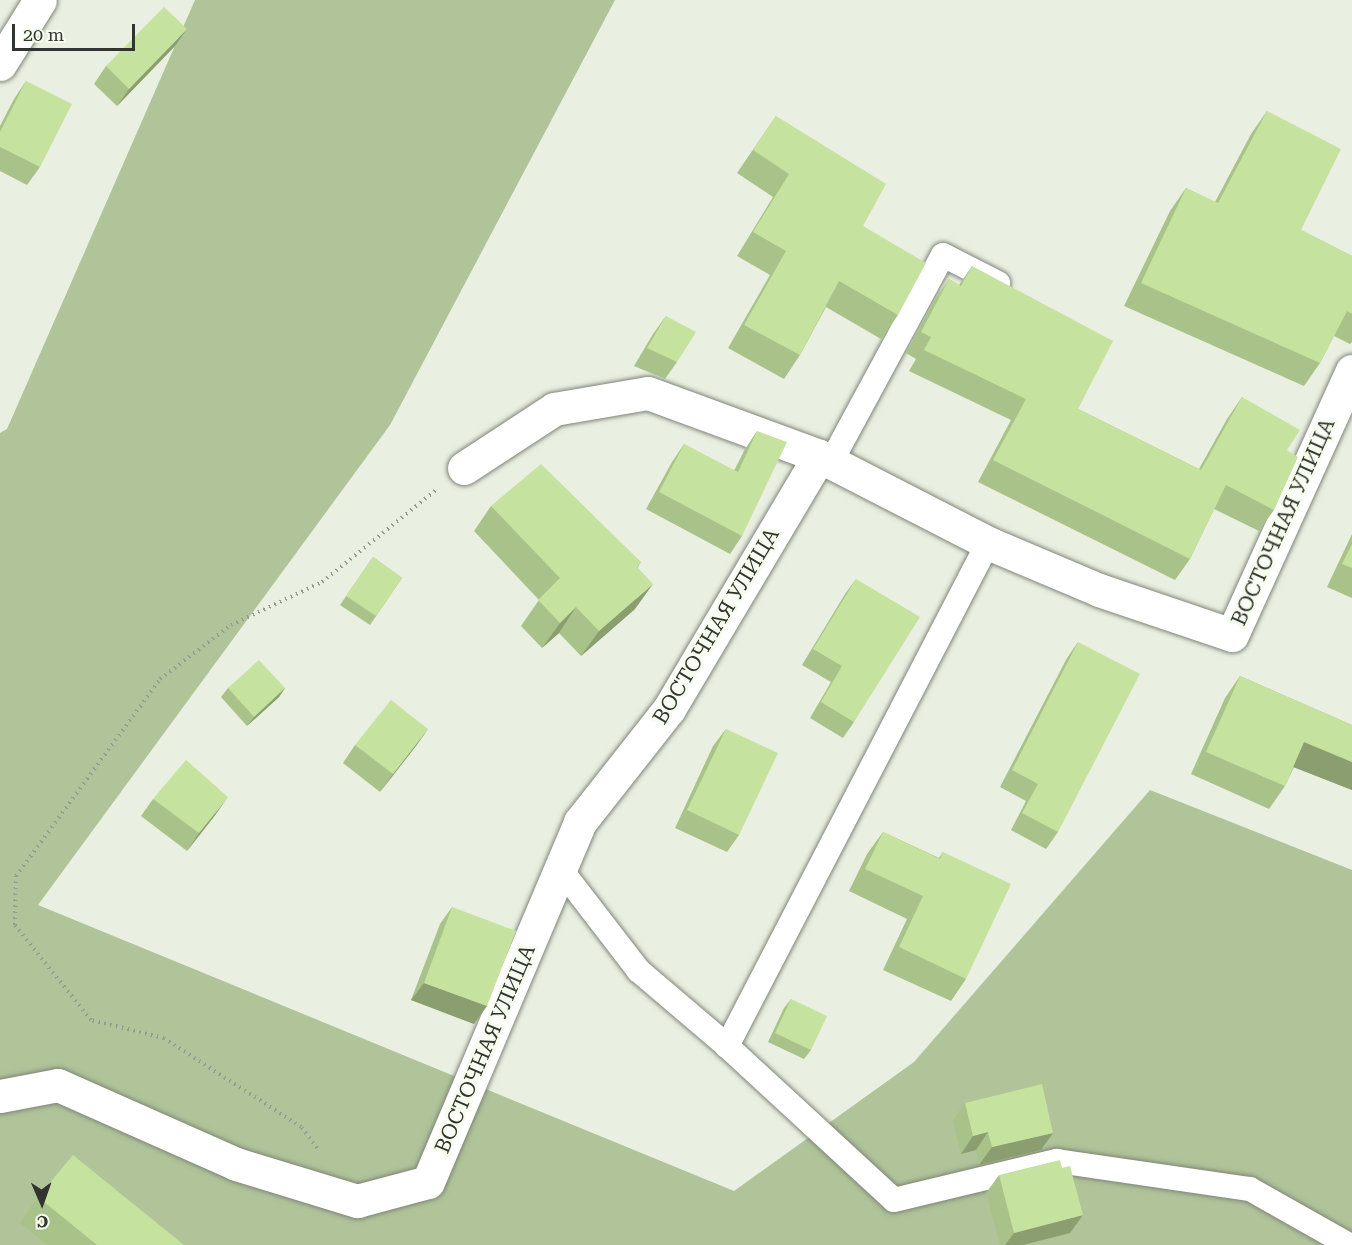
<!DOCTYPE html>
<meta charset="utf-8">
<style>
body{margin:0}
#map{position:relative;width:1352px;height:1245px;overflow:hidden;background:#e9efe1;font-family:"Roboto Serif",serif}
div>[style]{position:absolute}
[style*='--x']{left:calc(var(--x)*1px);top:calc(var(--y)*1px);width:calc(var(--w)*1px);rotate:calc(var(--a)*1deg)}
.green>*{inset:0;background:#b0c399}
.path>*{height:4px;margin-top:-2px;transform-origin:0;background:repeating-linear-gradient(90deg,#969b91 0 1.5px,transparent 0 6px)}
.roads{filter:drop-shadow(0 0 2px #7f8578) drop-shadow(0 0 2px #7f8578)}
.lane>*{height:24px;margin:-12px;padding:0 12px;transform-origin:12px;border-radius:12px;background:#fff}
.street>*{height:33px;margin:-16.5px;padding:0 16.5px;transform-origin:16.5px;border-radius:16.5px;background:#fff}
.wall>*{inset:0;background:#a9c289}
.shaded-wall>*{inset:0;background:#8a9e6f}
.building>*{inset:0;background:#c5e29f}
span{translate:-50% -50%;white-space:nowrap;text-align:center;line-height:1.15;-webkit-text-stroke:6px #f6fcee;paint-order:stroke}
.street-label{font-size:21px;color:#32352f}
.north{position:absolute;left:12px;top:1173px;width:60px;height:60px;-webkit-text-stroke:4px #f6fcee;paint-order:stroke;rotate:178deg;font-size:16px;font-weight:700;line-height:24px;text-align:center;color:#32352f}
.north::after{content:'';display:block;margin:auto;width:21px;height:27px;background:#32352f;clip-path:polygon(50% 0,100% 100%,50% 72%,0 100%)}
.scale{position:absolute;left:12px;top:24px;width:123px;height:27px;box-sizing:border-box;border:3px solid #32352f;border-top:0;padding-left:8px;font-size:18px;line-height:21px;white-space:nowrap;color:#32352f;-webkit-text-stroke:4px #f6fcee;paint-order:stroke}
</style>
<div id="map">
<div class="green">
<i style="clip-path:polygon(195px 0,615px 0,390px 425px,38px 905px,734px 1191px,914px 1062px,1150px 790px,1352px 870px,1352px 1245px,0 1245px,0 433px,7px 429px)"></i>
</div>
<div class="path">
<i style="--x:317;--y:1148;--w:26;--a:-127"></i>
<i style="--x:301;--y:1127;--w:163;--a:-147"></i>
<i style="--x:164;--y:1038;--w:75;--a:-166.1"></i>
<i style="--x:91;--y:1020;--w:122;--a:-128.7"></i>
<i style="--x:15;--y:925;--w:49;--a:-88.8"></i>
<i style="--x:16;--y:876;--w:244;--a:-53.8"></i>
<i style="--x:160;--y:679;--w:89;--a:-37.3"></i>
<i style="--x:231;--y:625;--w:101;--a:-25.3"></i>
<i style="--x:322;--y:582;--w:146;--a:-38.9"></i>
</div>
<div class="roads">
<div class="lane">
<i style="--x:831;--y:462;--w:235;--a:-61.6"></i>
<i style="--x:943;--y:255;--w:62;--a:27"></i>
<i style="--x:988;--y:543;--w:567;--a:117.42"></i>
<i style="--x:727;--y:1046;--w:227;--a:42.7"></i>
<i style="--x:894;--y:1200;--w:168;--a:-13.5"></i>
<i style="--x:1057;--y:1161;--w:195;--a:8.3"></i>
<i style="--x:1250;--y:1189;--w:114;--a:29.5"></i>
<i style="--x:562;--y:871;--w:126;--a:52.4"></i>
<i style="--x:639;--y:971;--w:116;--a:40.4"></i>
</div>
<div class="street">
<i style="--x:0;--y:64;--w:75;--a:-58"></i>
<i style="--x:464;--y:468;--w:108;--a:-33.2"></i>
<i style="--x:554;--y:409;--w:95;--a:-9.7"></i>
<i style="--x:648;--y:393;--w:182;--a:20.2"></i>
<i style="--x:0;--y:1096;--w:59;--a:-10.7"></i>
<i style="--x:58;--y:1085;--w:195;--a:23.9"></i>
<i style="--x:236;--y:1164;--w:127;--a:17"></i>
<i style="--x:357;--y:1201;--w:73;--a:-15"></i>
<i style="--x:428;--y:1182;--w:391;--a:-67.1"></i>
<i style="--x:580;--y:822;--w:144;--a:-51.8"></i>
<i style="--x:669;--y:709;--w:294;--a:-59.3"></i>
<i style="--x:819;--y:456;--w:190;--a:27.2"></i>
<i style="--x:988;--y:543;--w:121;--a:22.9"></i>
<i style="--x:1099;--y:590;--w:140;--a:18.7"></i>
<i style="--x:1232;--y:635;--w:290;--a:-65.6"></i>
</div>
</div>
<div class="wall">
<i style="clip-path:polygon(175px 46px,117px 106px,94px 84px,106px 66px)"></i>
<i style="clip-path:polygon(26px 81px,40px 167px,27px 185px,0 171px,0 126px,14px 99px)"></i>
<i style="clip-path:polygon(1267px 111px,1301px 230px,1352px 256px,1352px 342px,1350px 344px,1334px 336px,1320px 363px,1304px 386px,1124px 306px,1170px 211px,1186px 188px,1215px 202px,1251px 134px)"></i>
<i style="clip-path:polygon(776px 116px,863px 226px,898px 315px,881px 339px,826px 307px,800px 355px,784px 379px,728px 348px,770px 275px,737px 256px,773px 197px,737px 173px)"></i>
<i style="clip-path:polygon(972px 266px,1078px 409px,1199px 469px,1227px 419px,1242px 397px,1287px 450px,1274px 510px,1259px 531px,1214px 509px,1190px 559px,1175px 580px,978px 482px,1011px 420px,909px 371px,916px 359px,906px 353px,934px 301px,949px 279px,959px 285px)"></i>
<i style="clip-path:polygon(666px 316px,677px 362px,665px 379px,634px 366px,653px 334px)"></i>
<i style="clip-path:polygon(757px 431px,742px 536px,730px 554px,646px 509px,672px 462px,684px 444px,734px 471px,745px 449px)"></i>
<i style="clip-path:polygon(491px 506px,641px 562px,638px 567px,635px 609px,581px 656px,559px 633px,542px 648px,521px 626px,539px 600px,474px 531px)"></i>
<i style="clip-path:polygon(1352px 534px,1352px 598px,1327px 587px)"></i>
<i style="clip-path:polygon(373px 557px,402px 578px,370px 625px,340px 605px)"></i>
<i style="clip-path:polygon(856px 579px,854px 722px,843px 738px,810px 718px,831px 682px,802px 665px,845px 594px)"></i>
<i style="clip-path:polygon(1078px 642px,1058px 832px,1046px 849px,1011px 830px,1026px 801px,1000px 787px,1067px 658px)"></i>
<i style="clip-path:polygon(1240px 676px,1352px 725px,1352px 790px,1294px 767px,1285px 786px,1269px 809px,1191px 774px,1225px 698px)"></i>
<i style="clip-path:polygon(228px 688px,285px 688px,279px 697px,247px 726px,221px 697px)"></i>
<i style="clip-path:polygon(428px 729px,416px 746px,380px 792px,343px 763px,355px 745px)"></i>
<i style="clip-path:polygon(726px 729px,739px 835px,727px 852px,675px 828px,713px 746px)"></i>
<i style="clip-path:polygon(153px 799px,216px 814px,187px 851px,141px 816px)"></i>
<i style="clip-path:polygon(883px 832px,939px 858px,943px 852px,966px 979px,951px 1001px,883px 970px,907px 919px,849px 891px,867px 854px)"></i>
<i style="clip-path:polygon(452px 907px,487px 1006px,474px 1024px,411px 1000px,440px 924px)"></i>
<i style="clip-path:polygon(791px 999px,811px 1050px,804px 1059px,768px 1042px,784px 1008px)"></i>
<i style="clip-path:polygon(965px 1103px,1041px 1150px,979px 1165px,976px 1150px,961px 1154px,953px 1120px)"></i>
<i style="clip-path:polygon(999px 1175px,1070px 1233px,1023px 1245px,1000px 1245px,986px 1193px)"></i>
<i style="clip-path:polygon(38px 1197px,184px 1245px,48px 1245px,20px 1223px)"></i>
</div>
<div class="shaded-wall">
<i style="clip-path:polygon(187px 29px,175px 46px,117px 106px,129px 89px)"></i>
<i style="clip-path:polygon(653px 584px,635px 609px,581px 656px,599px 631px)"></i>
<i style="clip-path:polygon(576px 607px,559px 633px,542px 648px,560px 623px)"></i>
<i style="clip-path:polygon(285px 688px,279px 697px,247px 726px,254px 717px)"></i>
<i style="clip-path:polygon(428px 729px,416px 746px,380px 792px,393px 774px)"></i>
<i style="clip-path:polygon(1304px 742px,1352px 762px,1352px 790px,1288px 765px)"></i>
<i style="clip-path:polygon(228px 797px,216px 814px,187px 851px,199px 833px)"></i>
<i style="clip-path:polygon(424px 983px,487px 1006px,474px 1024px,411px 1000px)"></i>
<i style="clip-path:polygon(988px 1132px,976px 1150px,961px 1154px,973px 1136px)"></i>
<i style="clip-path:polygon(1053px 1133px,1041px 1150px,979px 1165px,992px 1147px)"></i>
<i style="clip-path:polygon(1083px 1215px,1070px 1233px,1023px 1245px,1005px 1245px,1014px 1233px)"></i>
</div>
<div class="building">
<i style="clip-path:polygon(164px 7px,187px 29px,129px 89px,106px 66px)"></i>
<i style="clip-path:polygon(26px 81px,72px 104px,40px 167px,0 147px,0 132px)"></i>
<i style="clip-path:polygon(1267px 111px,1341px 149px,1301px 230px,1352px 256px,1352px 314px,1347px 311px,1320px 363px,1141px 283px,1186px 188px,1218px 203px)"></i>
<i style="clip-path:polygon(776px 116px,886px 184px,863px 226px,926px 263px,898px 315px,839px 281px,800px 355px,744px 325px,786px 251px,753px 232px,789px 174px,753px 150px)"></i>
<i style="clip-path:polygon(972px 266px,1113px 341px,1078px 409px,1201px 470px,1242px 397px,1300px 430px,1287px 450px,1298px 457px,1274px 510px,1226px 485px,1190px 559px,993px 460px,1026px 399px,924px 350px,931px 337px,921px 332px,949px 279px,961px 286px)"></i>
<i style="clip-path:polygon(666px 316px,696px 332px,677px 362px,647px 348px)"></i>
<i style="clip-path:polygon(757px 431px,787px 442px,742px 536px,659px 492px,684px 444px,738px 472px)"></i>
<i style="clip-path:polygon(541px 464px,641px 562px,637px 567px,653px 584px,599px 631px,576px 607px,560px 623px,538px 600px,560px 578px,491px 506px)"></i>
<i style="clip-path:polygon(1352px 544px,1352px 568px,1342px 564px)"></i>
<i style="clip-path:polygon(373px 557px,402px 578px,376px 616px,346px 596px)"></i>
<i style="clip-path:polygon(856px 579px,920px 617px,854px 722px,821px 702px,842px 666px,813px 649px)"></i>
<i style="clip-path:polygon(1078px 642px,1140px 674px,1058px 832px,1022px 813px,1038px 784px,1012px 770px)"></i>
<i style="clip-path:polygon(259px 660px,285px 688px,254px 717px,228px 688px)"></i>
<i style="clip-path:polygon(1240px 676px,1352px 725px,1352px 762px,1304px 742px,1285px 786px,1206px 752px)"></i>
<i style="clip-path:polygon(391px 700px,428px 729px,393px 774px,355px 745px)"></i>
<i style="clip-path:polygon(726px 729px,778px 753px,739px 835px,687px 810px)"></i>
<i style="clip-path:polygon(186px 760px,228px 797px,199px 833px,153px 799px)"></i>
<i style="clip-path:polygon(883px 832px,940px 859px,943px 852px,1011px 884px,966px 979px,899px 947px,923px 896px,865px 869px)"></i>
<i style="clip-path:polygon(452px 907px,516px 931px,487px 1006px,424px 983px)"></i>
<i style="clip-path:polygon(791px 999px,827px 1016px,811px 1050px,775px 1033px)"></i>
<i style="clip-path:polygon(1042px 1084px,1053px 1133px,992px 1147px,988px 1132px,973px 1136px,965px 1103px)"></i>
<i style="clip-path:polygon(73px 1155px,184px 1245px,97px 1245px,38px 1197px)"></i>
<i style="clip-path:polygon(1060px 1160px,1062px 1168px,1070px 1166px,1083px 1215px,1014px 1233px,999px 1175px)"></i>
</div>
<div class="street-label">
<span style="left:1283px;top:522px;rotate:-66deg">ВОСТОЧНАЯ УЛИЦА</span>
<span style="left:716px;top:626px;rotate:-59deg">ВОСТОЧНАЯ УЛИЦА</span>
<span style="left:485px;top:1049px;rotate:-67deg">ВОСТОЧНАЯ УЛИЦА</span>
</div>
<div class="north">С</div>
<div class="scale">20 m</div>
</div>
